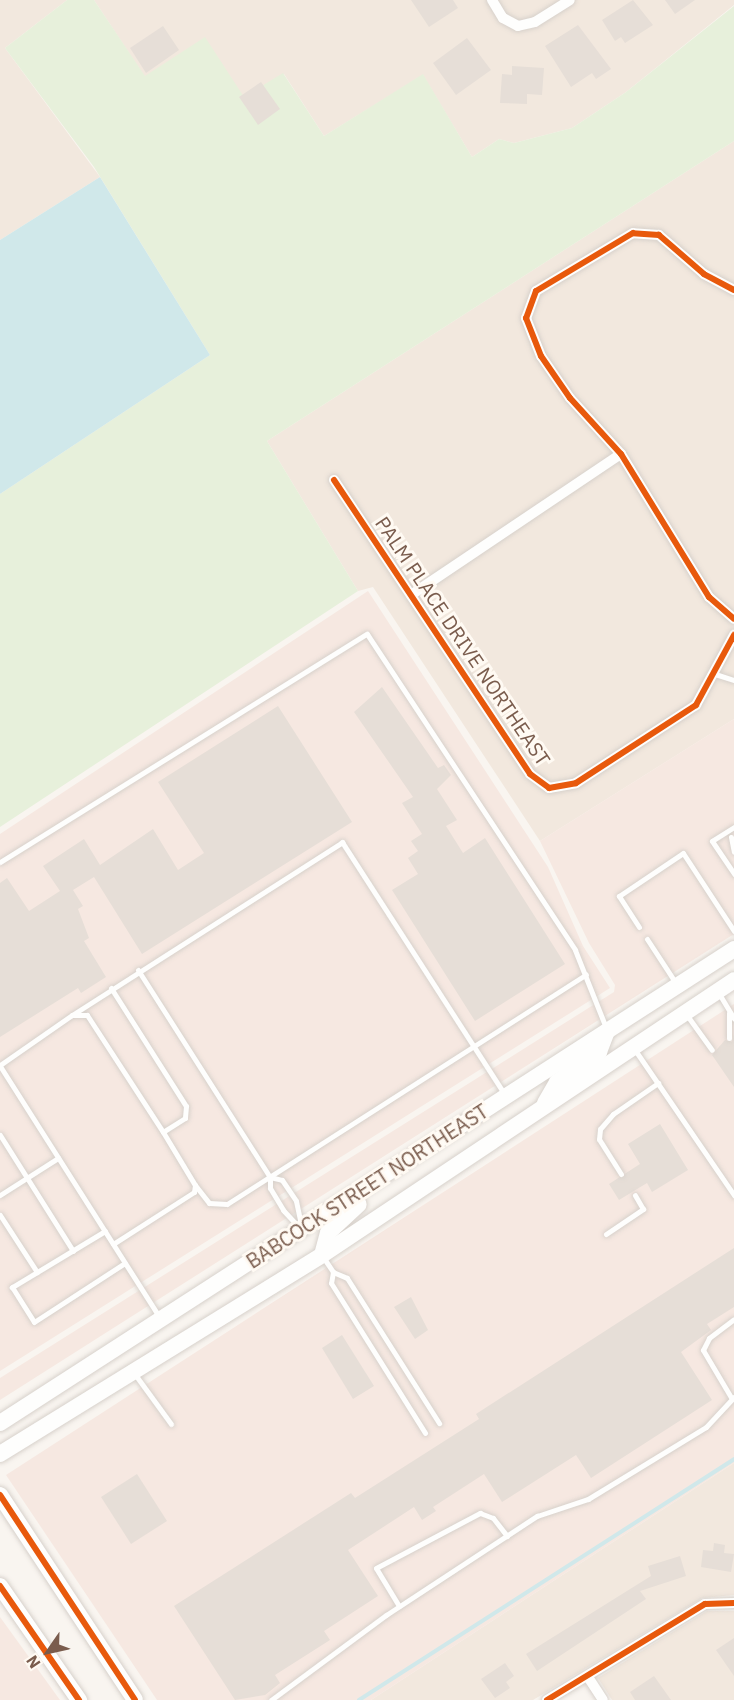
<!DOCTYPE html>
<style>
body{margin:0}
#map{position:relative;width:734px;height:1700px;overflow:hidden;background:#f9f5f0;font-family:"IBM Plex Sans",sans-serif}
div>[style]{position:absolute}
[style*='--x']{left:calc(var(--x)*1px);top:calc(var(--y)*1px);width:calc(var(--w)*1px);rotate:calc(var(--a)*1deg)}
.residential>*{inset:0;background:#f2e8de}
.commercial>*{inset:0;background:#f6e8e1}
.green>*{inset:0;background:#e7f0db}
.water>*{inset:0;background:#d0e8ea}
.stream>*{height:4px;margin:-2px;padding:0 2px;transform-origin:2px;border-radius:2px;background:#d0e8ea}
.building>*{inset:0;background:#e6ded7}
.roads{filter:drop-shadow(0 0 2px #d7d1cb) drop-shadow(0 0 2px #d7d1cb)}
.lane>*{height:5px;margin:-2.5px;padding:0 2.5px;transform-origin:2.5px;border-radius:2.5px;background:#fefefd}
.street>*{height:10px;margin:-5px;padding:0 5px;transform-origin:5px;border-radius:5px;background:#fefefd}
.secondary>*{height:16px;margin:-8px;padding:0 8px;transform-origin:8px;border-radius:8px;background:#fefefd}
.cycleway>*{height:6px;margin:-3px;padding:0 3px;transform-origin:3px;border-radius:3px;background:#e8590c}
span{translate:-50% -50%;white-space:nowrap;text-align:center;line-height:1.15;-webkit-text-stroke:6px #fffaf3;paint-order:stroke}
.street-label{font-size:20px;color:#7a5c4d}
.north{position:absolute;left:18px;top:1622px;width:60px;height:60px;-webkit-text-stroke:4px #fffaf3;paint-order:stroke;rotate:236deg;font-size:16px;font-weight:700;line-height:24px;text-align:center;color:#7a5c4d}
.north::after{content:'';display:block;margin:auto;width:21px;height:27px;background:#7a5c4d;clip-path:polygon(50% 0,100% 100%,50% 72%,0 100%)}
</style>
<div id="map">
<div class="residential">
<i style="clip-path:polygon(0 0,67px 0,5px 48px,100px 177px,0 240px)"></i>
<i style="clip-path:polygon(94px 0,734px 0,734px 5px,626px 92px,572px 128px,514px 143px,499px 139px,472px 157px,423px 75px,324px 136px,284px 74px,244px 97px,145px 77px)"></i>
<i style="clip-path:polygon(734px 141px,734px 719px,540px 841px,373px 587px,358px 591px,267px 441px)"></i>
<i style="clip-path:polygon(734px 1463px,734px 1595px,702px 1598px,533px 1700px,371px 1700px)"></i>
<i style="clip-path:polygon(707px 1611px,734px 1611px,734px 1700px,612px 1700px,598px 1678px)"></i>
</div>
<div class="commercial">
<i style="clip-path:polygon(368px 591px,548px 867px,583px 946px,610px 988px,0 1371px,0 834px)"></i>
<i style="clip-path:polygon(734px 719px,734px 934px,0 1400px,0 1378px,614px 992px,615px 985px,589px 943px,540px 841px)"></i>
<i style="clip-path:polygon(734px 1004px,734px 1463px,371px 1700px,157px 1700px,6px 1475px)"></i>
<i style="clip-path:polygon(0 1617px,60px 1700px,0 1700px)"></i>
</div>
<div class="green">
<i style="clip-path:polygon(67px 0,94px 0,145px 76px,205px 37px,244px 97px,283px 73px,324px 136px,423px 74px,472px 157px,499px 139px,514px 143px,572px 128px,626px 92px,734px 6px,734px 141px,267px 441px,358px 591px,0 827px,0 494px,210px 355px,94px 167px,5px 48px)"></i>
</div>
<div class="water">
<i style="clip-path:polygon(100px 177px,210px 355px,0 494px,0 240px)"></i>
</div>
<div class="stream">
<i style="--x:359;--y:1700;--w:446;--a:-32.7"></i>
</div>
<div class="building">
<i style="clip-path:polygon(411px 0,453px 0,458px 8px,429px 27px)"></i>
<i style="clip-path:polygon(633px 0,653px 25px,625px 43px,621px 37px,615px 41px,602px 20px)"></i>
<i style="clip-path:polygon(665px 0,695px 0,675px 14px)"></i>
<i style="clip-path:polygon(578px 25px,611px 69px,596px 79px,592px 73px,571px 87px,545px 46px)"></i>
<i style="clip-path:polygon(163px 26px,179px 50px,146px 73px,130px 48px)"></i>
<i style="clip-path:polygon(467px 38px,491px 70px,456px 95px,433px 63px)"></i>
<i style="clip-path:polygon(512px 66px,544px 68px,542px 95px,527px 94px,527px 104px,500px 103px,502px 74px,512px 75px)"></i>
<i style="clip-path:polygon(261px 82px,280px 109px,258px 125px,239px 97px)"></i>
<i style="clip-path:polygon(382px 687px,438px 768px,444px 765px,451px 775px,437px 789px,457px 820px,446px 826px,463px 853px,485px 838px,565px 964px,475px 1021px,392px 890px,418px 874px,408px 858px,418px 851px,411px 841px,422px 834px,402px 803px,413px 797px,354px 712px)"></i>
<i style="clip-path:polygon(278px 706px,352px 822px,142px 954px,94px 877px,73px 890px,83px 906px,78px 909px,89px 938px,84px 941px,106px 977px,81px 993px,78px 988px,0 1037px,0 883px,7px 878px,29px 911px,60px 891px,43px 866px,84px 839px,100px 865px,153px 829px,178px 870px,204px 853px,158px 782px)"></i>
<i style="clip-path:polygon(734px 1034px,734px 1087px,712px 1055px,725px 1040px,732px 1042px)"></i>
<i style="clip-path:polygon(660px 1124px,688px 1170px,652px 1192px,647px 1183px,619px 1200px,609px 1184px,640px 1164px,628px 1144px)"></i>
<i style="clip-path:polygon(734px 1248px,734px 1307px,707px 1324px,711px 1330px,681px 1352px,712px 1400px,591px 1478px,576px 1455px,502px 1502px,484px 1474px,433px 1507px,436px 1511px,422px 1520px,414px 1507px,348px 1550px,378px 1596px,324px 1631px,330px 1640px,275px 1675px,280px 1683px,265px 1695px,235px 1700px,174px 1606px,351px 1493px,355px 1498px,479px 1419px,476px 1414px)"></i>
<i style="clip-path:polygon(411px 1297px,428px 1330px,415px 1339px,394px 1307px)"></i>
<i style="clip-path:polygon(342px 1335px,374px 1386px,353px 1399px,322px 1348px)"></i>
<i style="clip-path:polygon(137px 1474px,167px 1521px,131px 1544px,101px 1497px)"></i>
<i style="clip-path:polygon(714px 1543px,725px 1545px,724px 1553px,734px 1554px,731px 1572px,701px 1567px,703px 1550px,713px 1551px)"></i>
<i style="clip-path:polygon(680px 1556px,686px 1576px,640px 1591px,646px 1599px,537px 1671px,526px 1654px,651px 1576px,648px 1566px)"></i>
<i style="clip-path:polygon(734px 1638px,734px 1676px,716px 1650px)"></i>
<i style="clip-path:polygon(505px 1663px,514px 1676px,506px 1682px,510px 1688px,495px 1698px,481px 1679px)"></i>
<i style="clip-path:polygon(654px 1676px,671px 1700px,635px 1700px,630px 1692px)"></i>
</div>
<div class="roads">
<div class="lane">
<i style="--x:715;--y:674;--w:20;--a:18"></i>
<i style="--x:734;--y:827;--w:26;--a:148"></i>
<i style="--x:712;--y:841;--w:40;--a:56"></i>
<i style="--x:731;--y:837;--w:15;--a:79"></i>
<i style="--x:0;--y:862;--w:432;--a:-31.9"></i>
<i style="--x:367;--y:634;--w:378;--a:56.6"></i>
<i style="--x:575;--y:950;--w:84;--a:68.3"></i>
<i style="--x:639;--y:927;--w:37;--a:-123"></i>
<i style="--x:619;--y:896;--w:77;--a:-33.9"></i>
<i style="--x:683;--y:853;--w:93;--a:56.8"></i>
<i style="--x:647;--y:939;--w:51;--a:56.9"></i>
<i style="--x:138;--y:970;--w:246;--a:57.5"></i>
<i style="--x:270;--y:1177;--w:11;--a:90"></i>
<i style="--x:270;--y:1188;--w:26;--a:59"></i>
<i style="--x:283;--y:1210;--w:22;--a:47"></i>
<i style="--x:111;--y:988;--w:140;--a:57.6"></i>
<i style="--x:186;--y:1106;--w:12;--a:95"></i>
<i style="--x:185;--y:1118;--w:26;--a:148"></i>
<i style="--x:718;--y:992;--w:31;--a:59"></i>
<i style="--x:729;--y:1013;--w:25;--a:90"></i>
<i style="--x:686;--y:1014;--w:44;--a:54.2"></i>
<i style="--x:72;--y:1015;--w:321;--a:-32.6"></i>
<i style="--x:342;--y:842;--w:301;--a:57.2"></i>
<i style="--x:635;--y:1050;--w:176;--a:55.7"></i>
<i style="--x:0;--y:1065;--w:88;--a:-34.8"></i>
<i style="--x:72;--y:1015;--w:15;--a:0"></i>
<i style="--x:87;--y:1015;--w:140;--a:57"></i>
<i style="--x:163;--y:1132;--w:62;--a:58.9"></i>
<i style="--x:195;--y:1185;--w:7;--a:98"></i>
<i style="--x:194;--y:1192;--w:96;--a:147.3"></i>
<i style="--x:0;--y:1066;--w:299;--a:57.6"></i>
<i style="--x:0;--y:1135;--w:137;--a:57.8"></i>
<i style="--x:621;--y:1174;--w:41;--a:-122.2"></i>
<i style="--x:599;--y:1139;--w:10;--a:-84"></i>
<i style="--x:600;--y:1129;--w:20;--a:-49"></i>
<i style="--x:613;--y:1114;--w:55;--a:-34.6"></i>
<i style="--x:270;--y:1177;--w:12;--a:14"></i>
<i style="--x:282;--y:1180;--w:25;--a:56"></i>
<i style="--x:296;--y:1201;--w:25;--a:78"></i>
<i style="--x:195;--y:1185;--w:23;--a:52"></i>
<i style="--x:209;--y:1203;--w:18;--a:3"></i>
<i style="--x:227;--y:1204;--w:426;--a:-32.6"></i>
<i style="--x:0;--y:1195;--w:69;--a:-32.5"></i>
<i style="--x:0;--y:1215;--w:68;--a:57"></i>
<i style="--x:105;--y:1231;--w:109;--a:148.9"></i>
<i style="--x:12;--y:1287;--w:41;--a:57.8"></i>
<i style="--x:34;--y:1322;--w:108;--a:-33"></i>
<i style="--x:606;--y:1234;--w:45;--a:-34"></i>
<i style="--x:643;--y:1209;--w:16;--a:-120"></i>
<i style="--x:323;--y:1257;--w:18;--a:56"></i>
<i style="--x:333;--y:1272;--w:15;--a:23"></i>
<i style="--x:347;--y:1278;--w:172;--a:57.6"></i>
<i style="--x:333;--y:1272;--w:11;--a:100"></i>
<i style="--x:331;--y:1283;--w:177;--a:57.9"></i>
<i style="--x:134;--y:1373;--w:63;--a:54"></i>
<i style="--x:732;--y:1399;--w:57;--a:-120.6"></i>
<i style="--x:703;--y:1350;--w:13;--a:-63"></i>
<i style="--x:709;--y:1338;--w:31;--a:-37"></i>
<i style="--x:399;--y:1606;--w:44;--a:-121.2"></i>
<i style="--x:376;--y:1568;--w:118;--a:-27.9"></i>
<i style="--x:480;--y:1513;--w:14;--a:21"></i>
<i style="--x:493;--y:1518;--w:23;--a:52"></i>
<i style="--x:271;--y:1700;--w:143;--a:-36.5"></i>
<i style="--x:386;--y:1615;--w:181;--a:-33.3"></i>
<i style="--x:537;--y:1516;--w:54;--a:-18.4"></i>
<i style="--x:588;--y:1499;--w:138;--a:-31.4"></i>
<i style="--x:706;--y:1427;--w:41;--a:-47"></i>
</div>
<div class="street">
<i style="--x:492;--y:0;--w:21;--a:59"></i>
<i style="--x:503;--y:18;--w:17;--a:28"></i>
<i style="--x:518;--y:26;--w:17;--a:-13"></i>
<i style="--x:535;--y:22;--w:41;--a:-32.2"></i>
<i style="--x:734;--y:290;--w:34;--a:-152"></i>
<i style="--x:704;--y:274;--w:60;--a:-139.1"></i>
<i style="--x:659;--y:235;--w:26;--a:-176"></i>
<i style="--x:633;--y:233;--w:113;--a:149.1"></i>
<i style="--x:536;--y:291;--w:29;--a:110"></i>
<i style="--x:526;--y:318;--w:41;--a:68.5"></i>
<i style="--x:541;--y:356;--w:51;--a:55.4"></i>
<i style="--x:570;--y:398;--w:76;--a:47.7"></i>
<i style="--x:621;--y:454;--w:168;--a:58.4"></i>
<i style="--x:709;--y:597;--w:33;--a:41"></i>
<i style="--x:334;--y:480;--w:353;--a:56.3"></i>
<i style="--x:530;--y:774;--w:24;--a:36"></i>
<i style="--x:549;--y:788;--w:27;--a:-10"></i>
<i style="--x:576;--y:783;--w:143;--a:-33"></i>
<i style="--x:696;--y:705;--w:80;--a:-61.5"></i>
<i style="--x:411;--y:595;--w:253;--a:-33.9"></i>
<i style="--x:588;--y:1677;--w:27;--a:57"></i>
<i style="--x:547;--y:1700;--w:185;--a:-31.3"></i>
<i style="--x:705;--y:1604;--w:29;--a:-2"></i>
</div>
<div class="secondary">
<i style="--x:545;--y:1103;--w:24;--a:-60"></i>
<i style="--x:557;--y:1082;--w:52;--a:-35.5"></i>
<i style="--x:599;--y:1052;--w:22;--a:-69"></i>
<i style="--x:322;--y:1255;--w:23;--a:-75"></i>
<i style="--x:328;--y:1233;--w:42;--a:-43.1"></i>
<i style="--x:0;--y:1423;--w:874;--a:-32.85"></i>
<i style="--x:0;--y:1454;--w:379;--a:-31.7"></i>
<i style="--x:322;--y:1255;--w:495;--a:-33.7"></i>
<i style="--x:0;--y:1495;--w:245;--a:56.6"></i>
<i style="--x:0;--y:1586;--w:139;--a:55.3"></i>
</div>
</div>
<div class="cycleway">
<i style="--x:734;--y:290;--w:34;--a:-152"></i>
<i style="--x:704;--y:274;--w:60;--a:-139.1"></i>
<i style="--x:659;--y:235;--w:26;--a:-176"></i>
<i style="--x:633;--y:233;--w:113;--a:149.1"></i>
<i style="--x:536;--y:291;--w:29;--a:110"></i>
<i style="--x:526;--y:318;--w:41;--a:68.5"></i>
<i style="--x:541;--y:356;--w:51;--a:55.4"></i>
<i style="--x:570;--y:398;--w:76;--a:47.7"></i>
<i style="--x:621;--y:454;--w:168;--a:58.4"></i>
<i style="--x:709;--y:597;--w:33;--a:41"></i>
<i style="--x:334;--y:480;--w:353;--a:56.3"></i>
<i style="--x:530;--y:774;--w:24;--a:36"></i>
<i style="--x:549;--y:788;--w:27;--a:-10"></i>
<i style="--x:576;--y:783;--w:143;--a:-33"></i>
<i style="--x:696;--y:705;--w:80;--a:-61.5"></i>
<i style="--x:0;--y:1495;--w:245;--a:56.6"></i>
<i style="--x:0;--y:1586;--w:139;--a:55.3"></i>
<i style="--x:547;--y:1700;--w:185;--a:-31.3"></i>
<i style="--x:705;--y:1604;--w:29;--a:-2"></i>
</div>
<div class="street-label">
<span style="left:463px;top:641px;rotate:56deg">PALM PLACE DRIVE NORTHEAST</span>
<span style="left:367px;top:1186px;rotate:-33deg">BABCOCK STREET NORTHEAST</span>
</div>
<div class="north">N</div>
</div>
